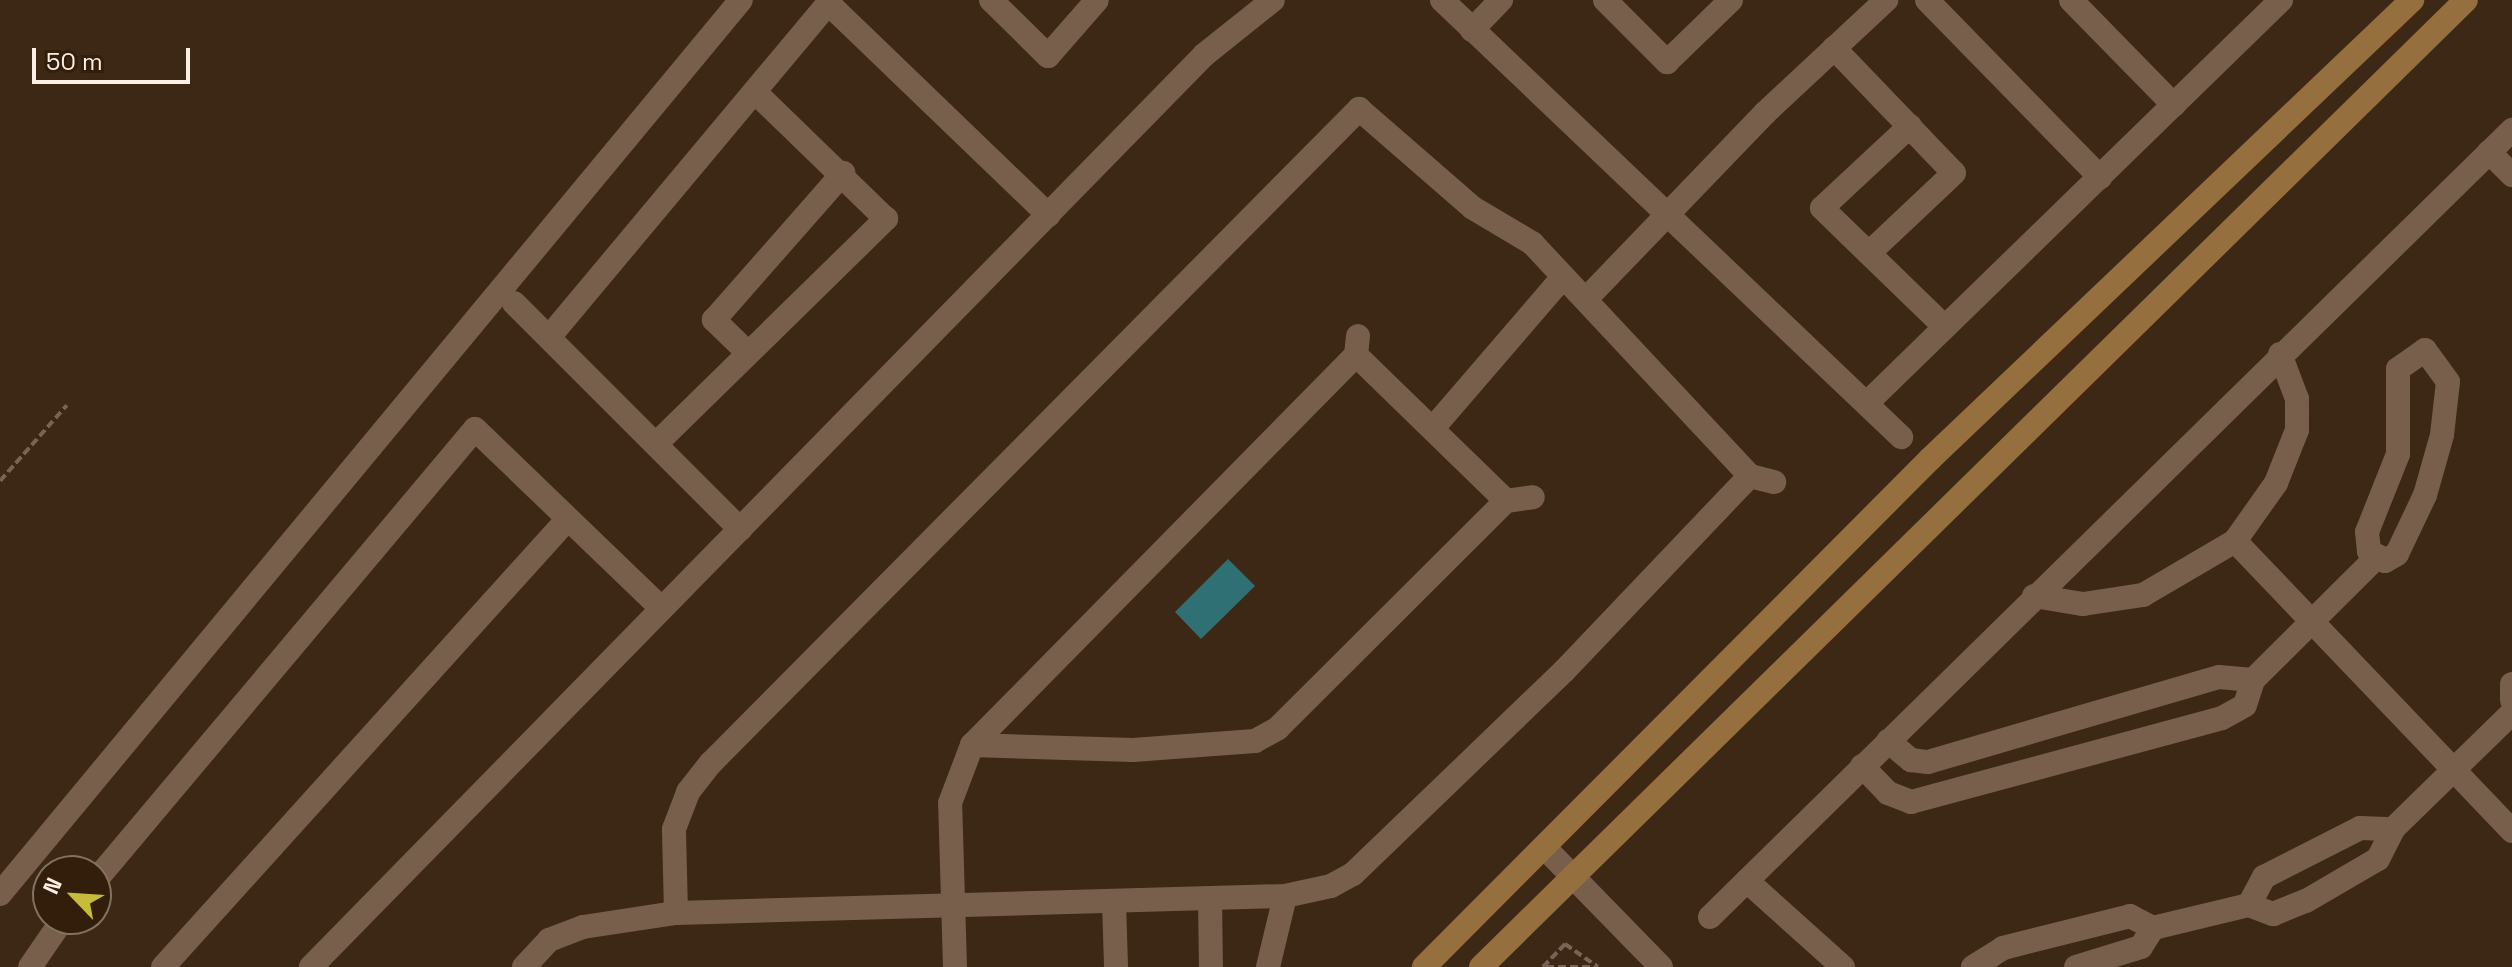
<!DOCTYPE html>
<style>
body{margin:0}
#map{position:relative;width:2512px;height:967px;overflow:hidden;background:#3d2815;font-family:"Space Grotesk",sans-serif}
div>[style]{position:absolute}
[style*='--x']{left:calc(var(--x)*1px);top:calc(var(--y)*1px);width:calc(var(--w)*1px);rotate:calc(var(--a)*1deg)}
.water>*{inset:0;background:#2f7075}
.path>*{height:4px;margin-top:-2px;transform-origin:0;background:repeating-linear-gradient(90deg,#776454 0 8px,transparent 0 12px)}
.street>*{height:24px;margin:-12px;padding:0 12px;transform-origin:12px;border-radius:12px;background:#775f4b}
.secondary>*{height:24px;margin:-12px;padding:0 12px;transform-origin:12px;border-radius:12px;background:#966f3e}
span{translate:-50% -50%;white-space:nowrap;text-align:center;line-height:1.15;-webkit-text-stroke:8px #321e0b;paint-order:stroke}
.north{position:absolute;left:32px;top:855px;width:80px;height:80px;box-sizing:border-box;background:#321e0b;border:2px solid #837261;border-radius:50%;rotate:295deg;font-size:22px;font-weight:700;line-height:32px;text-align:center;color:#fdefe3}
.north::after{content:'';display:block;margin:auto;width:28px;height:36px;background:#c7bb3b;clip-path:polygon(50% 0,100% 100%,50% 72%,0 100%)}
.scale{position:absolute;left:32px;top:48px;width:158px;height:36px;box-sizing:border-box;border:4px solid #fdefe3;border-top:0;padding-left:10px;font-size:24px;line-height:28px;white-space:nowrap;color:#fdefe3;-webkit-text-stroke:6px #321e0b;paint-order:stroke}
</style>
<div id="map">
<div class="water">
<i style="clip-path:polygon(1228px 559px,1255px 586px,1201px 639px,1175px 612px)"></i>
</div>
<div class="path">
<i style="--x:0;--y:481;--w:101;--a:-48.6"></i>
<i style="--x:1543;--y:967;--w:32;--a:-46"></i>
<i style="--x:1565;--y:944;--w:40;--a:34.9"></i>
<i style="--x:1546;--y:967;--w:44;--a:0"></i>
</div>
<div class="street">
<i style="--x:991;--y:0;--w:80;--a:44.5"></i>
<i style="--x:1048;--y:56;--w:74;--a:-48.8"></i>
<i style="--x:1442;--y:0;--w:634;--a:43.59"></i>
<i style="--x:1605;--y:0;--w:88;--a:45"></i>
<i style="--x:1667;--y:62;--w:89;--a:-44.1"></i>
<i style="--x:1927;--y:0;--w:248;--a:45.7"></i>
<i style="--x:2071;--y:0;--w:147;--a:45.6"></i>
<i style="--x:828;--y:3;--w:306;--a:43.9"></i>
<i style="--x:1472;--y:30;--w:42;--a:-46"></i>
<i style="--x:1834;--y:48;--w:173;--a:46.2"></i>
<i style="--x:1954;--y:173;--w:117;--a:136.7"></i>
<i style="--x:1910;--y:126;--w:120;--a:137"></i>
<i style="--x:1822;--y:208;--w:171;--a:44.1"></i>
<i style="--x:2489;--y:152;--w:33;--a:45"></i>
<i style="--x:1587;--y:298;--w:257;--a:-46.1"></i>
<i style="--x:1765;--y:113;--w:166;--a:-43"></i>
<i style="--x:514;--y:303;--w:320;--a:45"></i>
<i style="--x:550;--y:336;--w:438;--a:-50.1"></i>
<i style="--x:2425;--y:350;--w:39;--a:54"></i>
<i style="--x:2448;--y:382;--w:53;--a:96.5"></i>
<i style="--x:2442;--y:435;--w:62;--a:105.8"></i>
<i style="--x:2425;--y:495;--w:65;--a:115.4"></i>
<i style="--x:2397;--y:554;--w:14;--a:150"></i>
<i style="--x:2385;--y:561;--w:19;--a:-148"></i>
<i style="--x:2369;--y:551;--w:19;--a:-96"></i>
<i style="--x:2367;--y:532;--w:84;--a:-68.3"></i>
<i style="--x:2398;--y:454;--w:85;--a:-90"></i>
<i style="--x:2398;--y:369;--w:33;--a:-35"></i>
<i style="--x:746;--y:351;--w:45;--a:-135.9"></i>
<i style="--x:714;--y:320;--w:196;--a:-48.7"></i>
<i style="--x:1356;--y:355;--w:209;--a:44.2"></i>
<i style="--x:1867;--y:403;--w:578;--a:-44.23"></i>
<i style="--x:1434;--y:427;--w:198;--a:-49.3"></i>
<i style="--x:659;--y:441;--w:318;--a:-44.4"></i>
<i style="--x:886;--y:219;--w:182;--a:-135.9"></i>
<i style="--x:2235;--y:541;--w:401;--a:46.3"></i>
<i style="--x:2034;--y:596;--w:50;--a:9.3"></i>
<i style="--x:2083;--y:604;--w:61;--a:-8.5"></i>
<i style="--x:2143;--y:595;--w:107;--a:-30.4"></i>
<i style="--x:2235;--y:541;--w:71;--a:-54.7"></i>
<i style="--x:2276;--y:483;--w:57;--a:-68.4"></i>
<i style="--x:2297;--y:430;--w:31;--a:-90"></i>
<i style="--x:2297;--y:399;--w:48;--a:-110.7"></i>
<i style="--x:2512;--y:684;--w:16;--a:90"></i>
<i style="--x:1888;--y:741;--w:30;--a:40"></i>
<i style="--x:1911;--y:760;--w:17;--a:7"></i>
<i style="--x:1928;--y:762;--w:303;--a:-16.3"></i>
<i style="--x:2219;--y:677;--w:34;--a:5"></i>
<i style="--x:972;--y:745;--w:161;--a:1.8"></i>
<i style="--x:1133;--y:750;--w:122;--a:-4.2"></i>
<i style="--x:1255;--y:741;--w:26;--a:-29"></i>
<i style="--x:1278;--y:728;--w:322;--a:-44.9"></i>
<i style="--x:1506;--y:501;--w:27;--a:-8"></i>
<i style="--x:1862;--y:766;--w:37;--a:46"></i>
<i style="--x:1888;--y:793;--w:25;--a:21"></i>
<i style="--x:1911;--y:802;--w:322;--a:-15.1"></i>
<i style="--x:2222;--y:718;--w:26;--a:-29"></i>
<i style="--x:2245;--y:705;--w:26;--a:-72"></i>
<i style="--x:2253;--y:680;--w:176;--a:-44.8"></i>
<i style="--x:1545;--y:848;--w:166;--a:45.7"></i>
<i style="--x:96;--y:880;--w:589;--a:-49.96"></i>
<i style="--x:475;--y:429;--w:258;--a:43.9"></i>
<i style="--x:1747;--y:881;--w:129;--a:41.9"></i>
<i style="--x:0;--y:894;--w:1161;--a:-50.35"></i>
<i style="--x:1210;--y:899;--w:68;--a:89.2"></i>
<i style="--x:1114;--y:902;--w:65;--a:88.2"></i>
<i style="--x:2249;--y:905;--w:32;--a:-62"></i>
<i style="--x:2264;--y:877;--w:108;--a:-27"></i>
<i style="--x:2360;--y:828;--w:33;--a:2"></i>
<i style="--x:676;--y:913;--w:84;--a:-91.4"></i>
<i style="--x:674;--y:829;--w:40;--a:-69"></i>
<i style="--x:688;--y:792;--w:37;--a:-52"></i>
<i style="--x:711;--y:763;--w:921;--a:-45.26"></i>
<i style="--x:1359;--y:109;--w:151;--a:41"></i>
<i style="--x:1473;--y:208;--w:69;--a:30.7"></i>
<i style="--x:1532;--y:243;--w:319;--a:46.9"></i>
<i style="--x:1750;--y:476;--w:25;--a:14"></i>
<i style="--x:1710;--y:917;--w:1124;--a:-44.46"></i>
<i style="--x:30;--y:967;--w:58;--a:-55.5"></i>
<i style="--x:163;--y:967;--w:601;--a:-47.9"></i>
<i style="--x:311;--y:967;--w:1276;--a:-45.6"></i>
<i style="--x:1204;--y:55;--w:88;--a:-38.6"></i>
<i style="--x:524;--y:967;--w:37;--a:-47"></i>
<i style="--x:549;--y:940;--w:36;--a:-21"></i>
<i style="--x:583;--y:927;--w:94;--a:-8.6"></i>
<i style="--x:676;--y:913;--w:609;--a:-1.6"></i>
<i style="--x:1285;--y:896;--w:47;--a:-12.3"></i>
<i style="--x:1331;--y:886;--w:25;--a:-29"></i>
<i style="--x:1353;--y:874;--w:293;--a:-43.9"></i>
<i style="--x:1564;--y:671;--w:269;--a:-46.4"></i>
<i style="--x:955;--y:967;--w:164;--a:-91.7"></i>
<i style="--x:950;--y:803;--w:62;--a:-69.2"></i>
<i style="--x:972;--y:745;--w:547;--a:-45.44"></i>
<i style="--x:1356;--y:355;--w:19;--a:-84"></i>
<i style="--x:1268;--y:967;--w:73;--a:-76.5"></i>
<i style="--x:1973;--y:967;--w:36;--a:-32"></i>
<i style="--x:2003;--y:948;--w:131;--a:-14.1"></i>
<i style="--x:2130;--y:916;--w:26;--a:28"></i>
<i style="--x:2153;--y:928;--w:99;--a:-13.5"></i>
<i style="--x:2249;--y:905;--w:26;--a:21"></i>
<i style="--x:2273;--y:914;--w:35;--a:-22"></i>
<i style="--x:2306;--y:901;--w:83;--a:-30.3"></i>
<i style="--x:2378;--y:859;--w:34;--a:-63"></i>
<i style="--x:2393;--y:829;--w:166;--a:-44.3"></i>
<i style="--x:2076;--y:967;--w:68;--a:-17.1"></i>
<i style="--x:2141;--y:947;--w:22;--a:-58"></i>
</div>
<div class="secondary">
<i style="--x:1424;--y:967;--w:717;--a:-45.11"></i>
<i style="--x:1930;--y:459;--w:666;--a:-43.6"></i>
<i style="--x:1481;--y:967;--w:1380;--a:-44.47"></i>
</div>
<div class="north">N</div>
<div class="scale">50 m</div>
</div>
